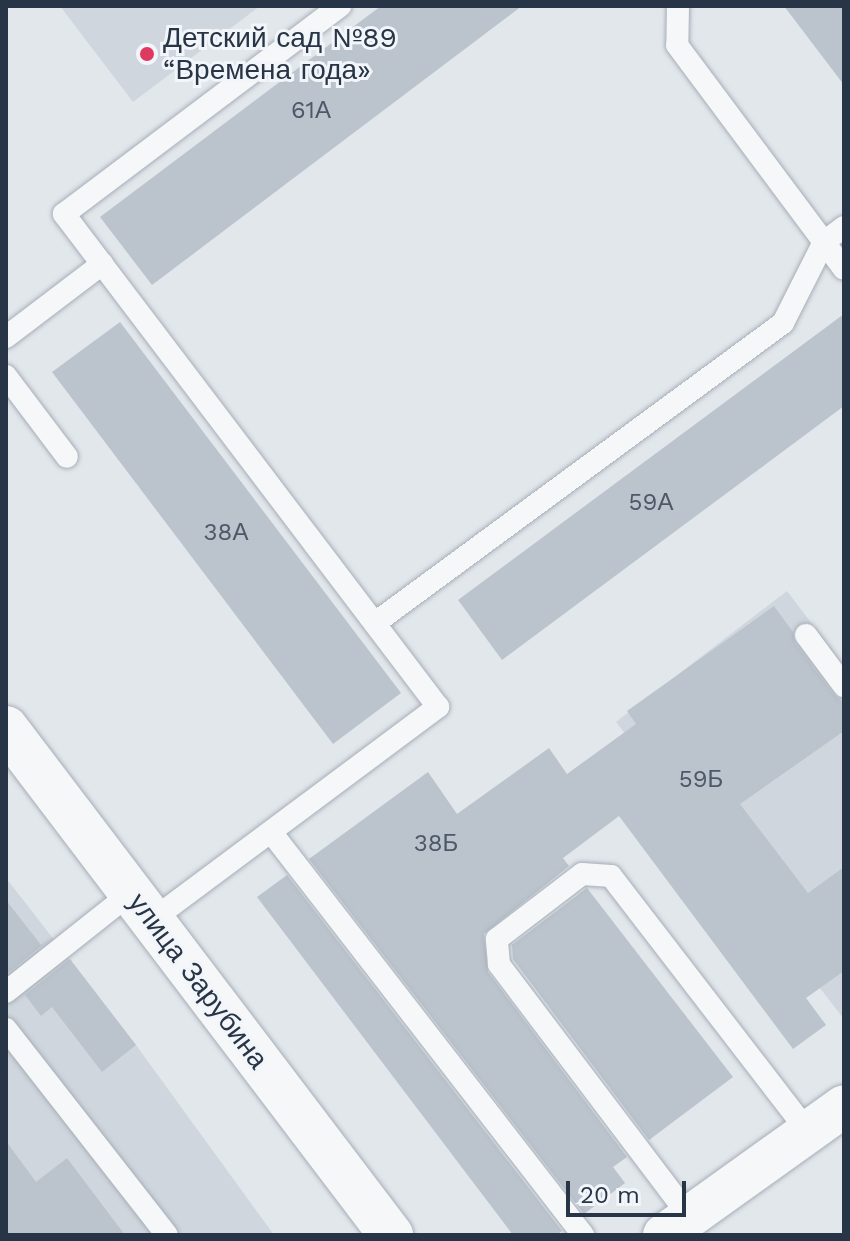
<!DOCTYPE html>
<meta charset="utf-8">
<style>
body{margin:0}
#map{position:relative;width:850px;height:1241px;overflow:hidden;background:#e2e7ec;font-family:"Work Sans",sans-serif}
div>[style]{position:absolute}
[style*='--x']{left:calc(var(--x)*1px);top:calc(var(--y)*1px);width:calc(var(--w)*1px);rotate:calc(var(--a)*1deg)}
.built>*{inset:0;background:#d0d6de}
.building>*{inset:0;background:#bbc3cc}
.roads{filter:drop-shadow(0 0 2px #a6aeb7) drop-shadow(0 0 2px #a6aeb7)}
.service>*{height:22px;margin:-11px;padding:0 11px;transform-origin:11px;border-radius:11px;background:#f5f7f9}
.minor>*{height:42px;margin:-21px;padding:0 21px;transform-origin:21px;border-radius:21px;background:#f5f7f9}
.tertiary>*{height:44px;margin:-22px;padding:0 22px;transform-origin:22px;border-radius:22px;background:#f5f7f9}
.dots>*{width:22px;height:22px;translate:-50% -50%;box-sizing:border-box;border:4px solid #f2f5f9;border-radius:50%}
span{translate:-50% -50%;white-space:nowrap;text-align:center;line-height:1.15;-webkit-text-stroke:6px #f2f5f9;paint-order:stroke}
.number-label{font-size:24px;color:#4d5868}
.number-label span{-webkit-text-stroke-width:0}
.poi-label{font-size:28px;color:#283546}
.left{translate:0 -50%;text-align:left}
.street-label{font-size:28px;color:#283546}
.frame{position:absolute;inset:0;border:8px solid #283546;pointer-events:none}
.scale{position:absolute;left:566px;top:1181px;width:120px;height:36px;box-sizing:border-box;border:4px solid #283546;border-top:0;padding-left:10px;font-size:24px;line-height:28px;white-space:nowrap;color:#283546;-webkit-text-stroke:6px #f2f5f9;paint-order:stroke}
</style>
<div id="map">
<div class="built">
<i style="clip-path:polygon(60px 6px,260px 6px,133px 102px)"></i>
<i style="clip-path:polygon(787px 591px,844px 666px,843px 1018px,616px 722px)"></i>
<i style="clip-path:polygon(6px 878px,136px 1045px,274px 1235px,6px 1235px)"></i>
</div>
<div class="building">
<i style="clip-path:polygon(381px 6px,522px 6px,152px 285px,100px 217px)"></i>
<i style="clip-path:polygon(784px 6px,844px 6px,844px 85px)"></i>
<i style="clip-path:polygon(844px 314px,844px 406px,502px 660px,458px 600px)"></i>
<i style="clip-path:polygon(120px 322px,401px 693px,333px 744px,52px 372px)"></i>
<i style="clip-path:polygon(774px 606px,793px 632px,795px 643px,833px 694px,844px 703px,844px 731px,740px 804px,808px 893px,844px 867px,844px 971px,806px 998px,826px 1025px,793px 1049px,619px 816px,563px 858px,569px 866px,484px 934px,488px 972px,627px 1157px,613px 1167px,625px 1183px,584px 1214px,309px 859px,428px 772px,457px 814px,549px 748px,567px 774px,636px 724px,627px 711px)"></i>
<i style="clip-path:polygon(287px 875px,562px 1231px,556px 1235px,513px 1235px,257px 897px)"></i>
<i style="clip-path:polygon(587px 888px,733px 1077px,649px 1140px,513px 959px,512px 945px)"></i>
<i style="clip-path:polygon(6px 900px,41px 945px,52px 937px,8px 973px)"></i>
<i style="clip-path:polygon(70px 959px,136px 1045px,102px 1072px,52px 1007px,41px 1016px,25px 995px)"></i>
<i style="clip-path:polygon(6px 1141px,36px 1182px,67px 1158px,125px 1235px,6px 1235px)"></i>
</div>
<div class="roads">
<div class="service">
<i style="--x:678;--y:6;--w:39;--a:91"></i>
<i style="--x:677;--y:45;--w:279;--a:53.3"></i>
<i style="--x:6;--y:337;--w:121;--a:-37.2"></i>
<i style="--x:6;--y:376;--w:101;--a:53"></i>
<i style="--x:375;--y:623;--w:506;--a:-36.33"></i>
<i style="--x:783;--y:323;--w:91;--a:-63.2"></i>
<i style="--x:824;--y:242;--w:25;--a:-37"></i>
<i style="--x:806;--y:635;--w:64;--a:53.3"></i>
<i style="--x:271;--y:832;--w:510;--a:52.25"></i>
<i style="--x:152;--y:920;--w:357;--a:-36.7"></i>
<i style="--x:438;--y:707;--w:619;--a:-127.18"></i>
<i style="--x:64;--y:214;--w:346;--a:-37"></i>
<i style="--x:6;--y:992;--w:159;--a:-38.4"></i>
<i style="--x:6;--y:1029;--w:261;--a:52"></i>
<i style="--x:690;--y:1217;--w:317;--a:-127.1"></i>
<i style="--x:499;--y:964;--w:25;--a:-95"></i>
<i style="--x:497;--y:939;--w:107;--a:-37.4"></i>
<i style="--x:582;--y:874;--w:29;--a:4"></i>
<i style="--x:611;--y:876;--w:323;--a:52.4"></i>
</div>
<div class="minor">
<i style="--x:664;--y:1235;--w:221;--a:-35.6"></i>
</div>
<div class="tertiary">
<i style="--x:6;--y:728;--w:637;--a:52.79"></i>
</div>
</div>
<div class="dots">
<i style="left:147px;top:54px;background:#de3a5f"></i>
</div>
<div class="number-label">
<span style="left:311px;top:111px">61А</span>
<span style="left:651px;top:503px">59А</span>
<span style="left:226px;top:533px">38А</span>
<span style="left:701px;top:780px">59Б</span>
<span style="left:436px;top:844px">38Б</span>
</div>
<div class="poi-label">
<span class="left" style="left:163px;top:54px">Детский сад №89<br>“Времена года»</span>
</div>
<div class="street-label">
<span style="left:198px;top:981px;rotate:53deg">улица Зарубина</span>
</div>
<div class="frame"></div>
<div class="scale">20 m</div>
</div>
